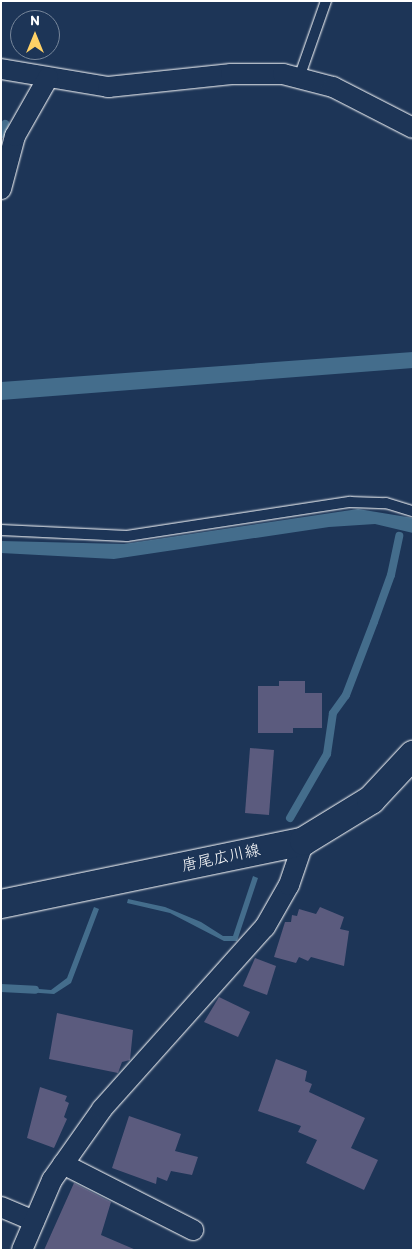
<!DOCTYPE html>
<meta charset="utf-8">
<style>
body{margin:0}
#map{position:relative;width:414px;height:1251px;overflow:hidden;background:#1d3557;font-family:Itim,"Klee One",sans-serif}
div>[style]{position:absolute}
[style*='--x']{left:calc(var(--x)*1px);top:calc(var(--y)*1px);width:calc(var(--w)*1px);rotate:calc(var(--a)*1deg)}
.water>*{inset:0;background:#446d8c}
.stream>*{height:8px;margin:-4px;padding:0 4px;transform-origin:4px;border-radius:4px;background:#446d8c}
.building>*{inset:0;background:#5b5b7e}
.roads{filter:drop-shadow(0 0 1px #fff) drop-shadow(0 0 1px #fff)}
.service>*{height:10px;margin:-5px;padding:0 5px;transform-origin:5px;border-radius:5px;background:#1d3557}
.minor>*{height:20px;margin:-10px;padding:0 10px;transform-origin:10px;border-radius:10px;background:#1d3557}
.secondary>*{height:28px;margin:-14px;padding:0 14px;transform-origin:14px;border-radius:14px;background:#1d3557}
span{translate:-50% -50%;white-space:nowrap;text-align:center;line-height:1.15;-webkit-text-stroke:4.5px #1d3557;paint-order:stroke}
.street-label{font-size:16px;color:#fff}
.frame{position:absolute;inset:0;border:2px solid #fff;pointer-events:none}
.north{position:absolute;left:10px;top:10px;width:50px;height:50px;box-sizing:border-box;background:#1d3557;border:1px solid #77869a;border-radius:50%;rotate:0deg;font-size:14px;font-weight:700;line-height:20px;text-align:center;color:#fff}
.north::after{content:'';display:block;margin:auto;width:18px;height:22px;background:#ffd166;clip-path:polygon(50% 0,100% 100%,50% 72%,0 100%)}
</style>
<div id="map">
<div class="water">
<i style="clip-path:polygon(413px 352px,413px 368px,1px 400px,1px 382px)"></i>
<i style="clip-path:polygon(358px 509px,413px 518px,413px 533px,375px 524px,329px 527px,114px 559px,1px 553px,1px 541px,124px 544px)"></i>
<i style="clip-path:polygon(253px 876px,258px 878px,237px 941px,224px 941px,170px 913px,127px 903px,128px 899px,165px 907px,201px 922px,223px 936px,233px 936px)"></i>
<i style="clip-path:polygon(94px 907px,99px 909px,71px 983px,54px 994px,26px 992px,27px 988px,51px 990px,67px 978px)"></i>
</div>
<div class="stream">
<i style="--x:1;--y:134;--w:11;--a:-68"></i>
<i style="--x:290;--y:818;--w:74;--a:-60"></i>
<i style="--x:327;--y:754;--w:41;--a:-81.7"></i>
<i style="--x:333;--y:713;--w:22;--a:-54"></i>
<i style="--x:346;--y:695;--w:78;--a:-69"></i>
<i style="--x:374;--y:622;--w:50;--a:-70.1"></i>
<i style="--x:391;--y:575;--w:40;--a:-78"></i>
<i style="--x:1;--y:988;--w:34;--a:3"></i>
</div>
<div class="building">
<i style="clip-path:polygon(279px 681px,305px 681px,305px 693px,322px 693px,322px 728px,293px 728px,293px 733px,258px 733px,258px 686px,279px 686px)"></i>
<i style="clip-path:polygon(250px 748px,274px 750px,269px 815px,245px 813px)"></i>
<i style="clip-path:polygon(320px 907px,344px 917px,340px 929px,349px 931px,344px 966px,311px 957px,308px 961px,299px 957px,296px 963px,274px 957px,285px 922px,291px 922px,292px 915px,297px 916px,299px 909px,316px 914px)"></i>
<i style="clip-path:polygon(255px 958px,276px 966px,267px 995px,243px 986px)"></i>
<i style="clip-path:polygon(219px 997px,250px 1012px,238px 1037px,204px 1022px)"></i>
<i style="clip-path:polygon(57px 1013px,133px 1030px,130px 1060px,122px 1062px,118px 1073px,49px 1059px)"></i>
<i style="clip-path:polygon(276px 1059px,307px 1071px,305px 1081px,312px 1084px,309px 1092px,365px 1118px,351px 1148px,378px 1160px,364px 1190px,306px 1163px,317px 1140px,298px 1132px,301px 1126px,258px 1111px)"></i>
<i style="clip-path:polygon(40px 1087px,67px 1096px,65px 1101px,69px 1103px,64px 1117px,67px 1119px,54px 1148px,27px 1138px)"></i>
<i style="clip-path:polygon(129px 1116px,181px 1134px,175px 1151px,198px 1157px,192px 1175px,171px 1171px,167px 1181px,157px 1177px,156px 1184px,112px 1168px)"></i>
<i style="clip-path:polygon(74px 1183px,111px 1202px,101px 1235px,136px 1250px,44px 1250px)"></i>
</div>
<div class="roads">
<div class="service">
<i style="--x:299;--y:78;--w:82;--a:-70.7"></i>
<i style="--x:1;--y:530;--w:126;--a:2.7"></i>
<i style="--x:127;--y:536;--w:226;--a:-8.7"></i>
<i style="--x:350;--y:502;--w:36;--a:2"></i>
<i style="--x:386;--y:503;--w:28;--a:17"></i>
</div>
<div class="minor">
<i style="--x:1;--y:69;--w:109;--a:9.5"></i>
<i style="--x:108;--y:87;--w:124;--a:-6"></i>
<i style="--x:231;--y:74;--w:52;--a:0"></i>
<i style="--x:283;--y:74;--w:52;--a:14.6"></i>
<i style="--x:333;--y:87;--w:90;--a:27.1"></i>
<i style="--x:1;--y:189;--w:55;--a:-75.2"></i>
<i style="--x:15;--y:136;--w:67;--a:-60.4"></i>
<i style="--x:63;--y:1164;--w:146;--a:26.9"></i>
<i style="--x:1;--y:1207;--w:36;--a:23"></i>
<i style="--x:22;--y:1250;--w:76;--a:-66.8"></i>
<i style="--x:52;--y:1180;--w:87;--a:-54.8"></i>
<i style="--x:102;--y:1109;--w:244;--a:-48.2"></i>
<i style="--x:265;--y:927;--w:48;--a:-60.3"></i>
<i style="--x:289;--y:885;--w:46;--a:-71.2"></i>
</div>
<div class="secondary">
<i style="--x:1;--y:904;--w:309;--a:-11.7"></i>
<i style="--x:304;--y:841;--w:79;--a:-31.5"></i>
<i style="--x:371;--y:800;--w:62;--a:-47"></i>
</div>
</div>
<div class="street-label">
<span style="left:221px;top:858px;rotate:-12deg">唐尾広川線</span>
</div>
<div class="frame"></div>
<div class="north">N</div>
</div>
